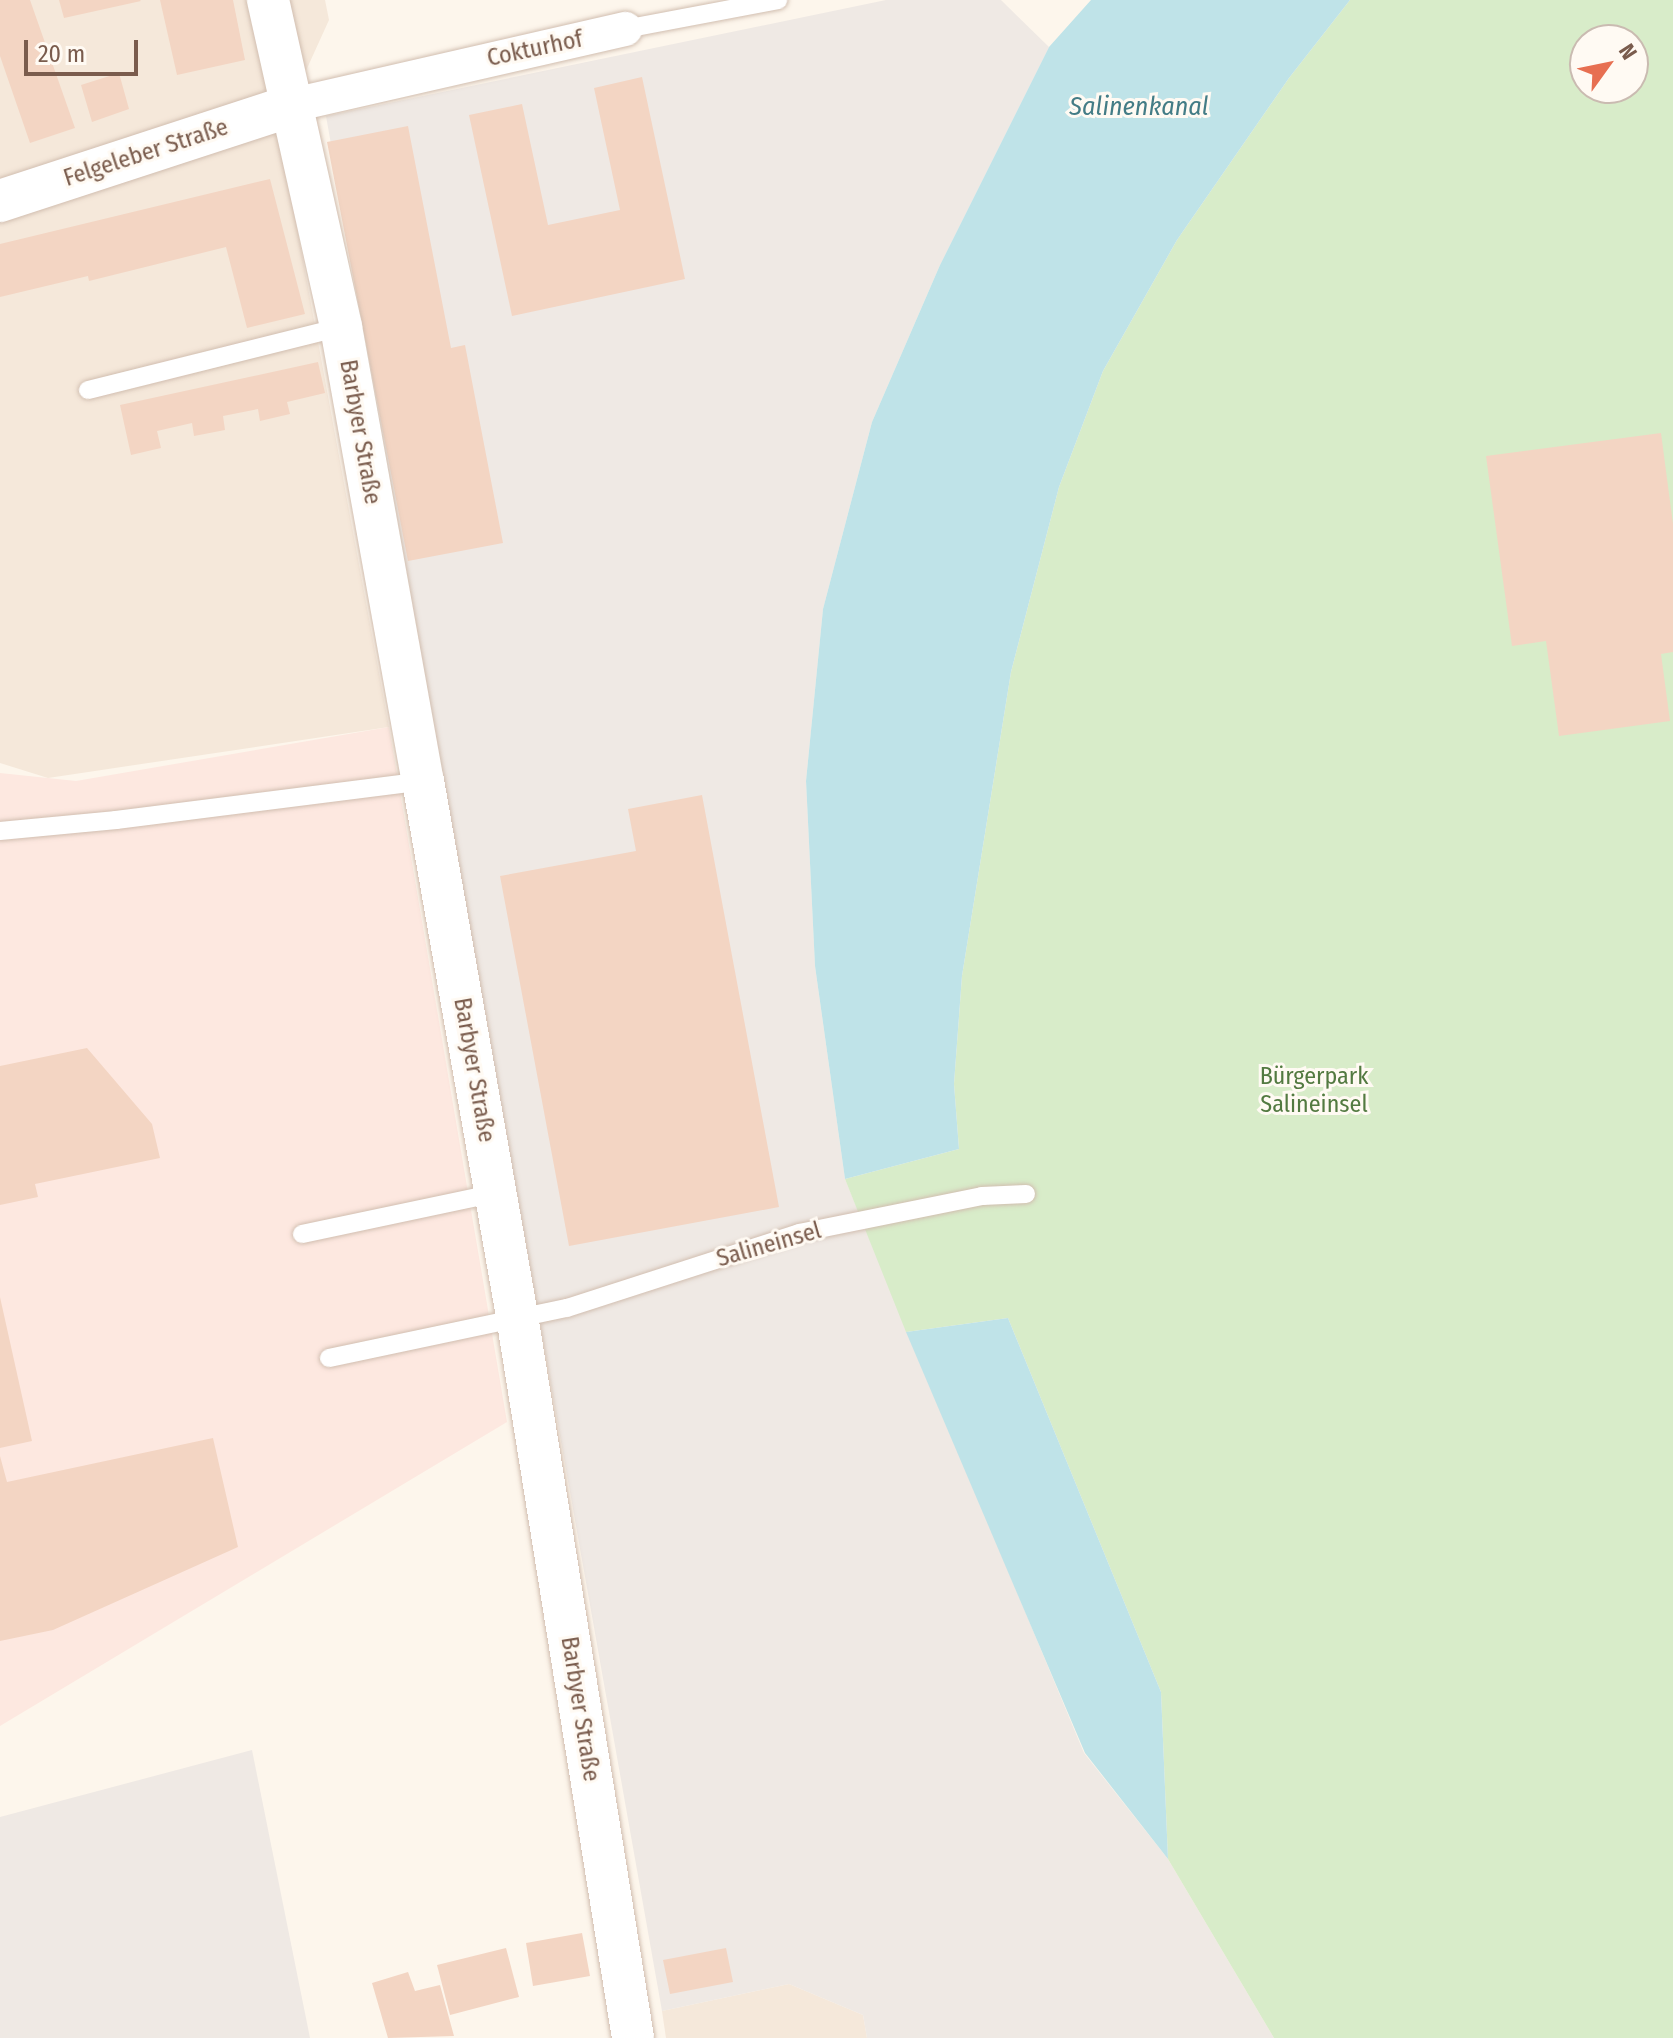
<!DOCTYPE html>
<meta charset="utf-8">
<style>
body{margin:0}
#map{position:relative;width:1673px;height:2038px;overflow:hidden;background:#fdf6ec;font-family:"Fira Sans Condensed",sans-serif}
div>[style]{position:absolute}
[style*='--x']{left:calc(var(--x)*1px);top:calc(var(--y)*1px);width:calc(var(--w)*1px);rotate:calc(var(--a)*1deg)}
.residential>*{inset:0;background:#f5e8da}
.commercial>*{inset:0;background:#fde8e0}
.industrial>*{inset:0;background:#efe9e4}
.green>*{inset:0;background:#d8ecc9}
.water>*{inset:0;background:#bfe3e8}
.building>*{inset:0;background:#f3d5c3}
.roads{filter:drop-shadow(0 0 2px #d1beb0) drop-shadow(0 0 2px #d1beb0)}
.service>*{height:18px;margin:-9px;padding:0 9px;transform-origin:9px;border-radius:9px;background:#fff}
.minor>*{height:34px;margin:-17px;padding:0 17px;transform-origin:17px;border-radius:17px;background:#fff}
.tertiary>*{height:42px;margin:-21px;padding:0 21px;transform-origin:21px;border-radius:21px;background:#fff}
span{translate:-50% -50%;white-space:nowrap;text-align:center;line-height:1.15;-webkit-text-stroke:6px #fffaf3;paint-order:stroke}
.street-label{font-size:24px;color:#7a5c4d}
.park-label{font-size:24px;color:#537a41}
.water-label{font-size:26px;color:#437c86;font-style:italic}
.north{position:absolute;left:1569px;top:24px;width:80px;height:80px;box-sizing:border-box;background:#fffaf3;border:2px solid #cabbb1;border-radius:50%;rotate:57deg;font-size:22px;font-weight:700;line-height:32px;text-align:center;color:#7a5c4d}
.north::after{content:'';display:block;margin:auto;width:28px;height:36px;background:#e76f51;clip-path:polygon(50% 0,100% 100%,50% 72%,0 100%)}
.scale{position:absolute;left:24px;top:40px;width:114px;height:36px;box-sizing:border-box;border:4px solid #7a5c4d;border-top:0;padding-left:10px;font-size:24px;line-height:28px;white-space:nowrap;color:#7a5c4d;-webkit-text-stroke:6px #fffaf3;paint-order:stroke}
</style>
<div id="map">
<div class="residential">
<i style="clip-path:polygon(0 0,325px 0,329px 20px,279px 130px,389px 727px,48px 778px,0 763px)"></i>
<i style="clip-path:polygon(789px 1984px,863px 2015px,867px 2038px,666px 2038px,662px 2011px)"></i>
</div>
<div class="commercial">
<i style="clip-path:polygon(389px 727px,507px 1422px,0 1726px,0 773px,76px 781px)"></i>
</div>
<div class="industrial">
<i style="clip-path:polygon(886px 0,1001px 0,1049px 47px,940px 265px,872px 422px,823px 609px,806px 781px,815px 966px,845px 1179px,1084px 1753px,1168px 1859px,1274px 2038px,867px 2038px,863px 2015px,789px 1984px,662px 2011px,326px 116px)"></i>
<i style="clip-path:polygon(252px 1750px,310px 2038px,0 2038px,0 1817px)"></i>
</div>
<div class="green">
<i style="clip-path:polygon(evenodd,1350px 0,1673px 0,1673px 2038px,1274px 2038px,1168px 1859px,1161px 1692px,1008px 1318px,906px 1332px,845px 1179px,959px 1149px,954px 1084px,962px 976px,1011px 672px,1059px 487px,1103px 371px,1177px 240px,1289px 78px,1350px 0,1585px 40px,1633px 40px,1633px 88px,1585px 88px,1585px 40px)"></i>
</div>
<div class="water">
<i style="clip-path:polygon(1091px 0,1350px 0,1289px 78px,1177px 240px,1103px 371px,1059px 487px,1011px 672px,962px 976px,954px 1084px,959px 1149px,845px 1179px,815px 966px,806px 781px,823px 609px,872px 422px,940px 265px,1049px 47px)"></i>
<i style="clip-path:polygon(1008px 1318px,1161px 1692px,1168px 1859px,1085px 1753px,906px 1332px)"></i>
</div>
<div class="building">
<i style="clip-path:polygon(0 0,30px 0,75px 128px,30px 143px,0 56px)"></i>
<i style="clip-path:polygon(59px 0,140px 0,141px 1px,64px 18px)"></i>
<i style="clip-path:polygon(160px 0,233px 0,245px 60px,177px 75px)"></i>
<i style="clip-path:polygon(119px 73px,129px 109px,92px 122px,81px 85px)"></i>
<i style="clip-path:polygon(642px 77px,685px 279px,512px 316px,469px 115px,522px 104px,548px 225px,620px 210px,594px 88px)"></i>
<i style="clip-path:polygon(408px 126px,451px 348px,465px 345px,503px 543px,408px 561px,327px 142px)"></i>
<i style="clip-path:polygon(270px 179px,305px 314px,247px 328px,226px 247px,89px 281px,88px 276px,0 297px,0 244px)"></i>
<i style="clip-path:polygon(318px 362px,325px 393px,287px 402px,290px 414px,260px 421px,258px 409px,223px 416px,225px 430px,194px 436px,192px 423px,157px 431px,161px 448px,131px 455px,120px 405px)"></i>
<i style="clip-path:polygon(1661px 433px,1673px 524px,1673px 652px,1661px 654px,1670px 721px,1559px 736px,1546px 641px,1512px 646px,1486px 456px)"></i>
<i style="clip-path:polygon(702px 795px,779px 1207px,569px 1246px,500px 876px,636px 851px,628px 809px)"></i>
<i style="clip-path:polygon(87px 1048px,152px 1124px,160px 1158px,35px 1184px,38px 1197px,0 1205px,0 1066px)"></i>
<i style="clip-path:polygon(0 1297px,32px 1441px,0 1448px)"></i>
<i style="clip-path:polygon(213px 1438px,238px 1547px,53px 1630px,0 1641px,0 1456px,7px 1482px)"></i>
<i style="clip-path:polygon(582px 1933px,590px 1976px,533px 1986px,526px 1943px)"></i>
<i style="clip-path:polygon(506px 1948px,519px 1997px,450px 2015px,437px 1965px)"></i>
<i style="clip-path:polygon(726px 1948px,733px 1982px,670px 1994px,663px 1960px)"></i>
<i style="clip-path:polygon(408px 1972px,415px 1991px,440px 1985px,454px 2036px,388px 2038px,372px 1983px)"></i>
</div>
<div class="roads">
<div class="service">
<i style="--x:625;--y:29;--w:156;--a:-10.7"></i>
<i style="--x:88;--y:390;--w:261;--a:-14"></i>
<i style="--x:0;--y:831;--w:117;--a:-5.4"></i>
<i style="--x:116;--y:820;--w:309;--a:-7.2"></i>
<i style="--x:302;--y:1234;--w:198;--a:-11.9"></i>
<i style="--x:329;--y:1358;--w:243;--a:-11.9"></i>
<i style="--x:567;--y:1308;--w:244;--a:-17.9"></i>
<i style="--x:799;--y:1233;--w:187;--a:-11.4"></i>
<i style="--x:982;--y:1196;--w:44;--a:-2.6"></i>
</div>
<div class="minor">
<i style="--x:293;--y:105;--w:341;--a:-12.9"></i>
</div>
<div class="tertiary">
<i style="--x:268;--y:0;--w:335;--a:77.4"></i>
<i style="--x:341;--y:327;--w:461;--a:79.8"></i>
<i style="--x:423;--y:781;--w:543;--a:80.03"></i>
<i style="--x:517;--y:1316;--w:731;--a:80.87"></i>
<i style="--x:0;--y:201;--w:308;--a:-18.1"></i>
</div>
</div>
<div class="street-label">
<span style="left:535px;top:49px;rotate:-12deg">Cokturhof</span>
<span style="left:146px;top:153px;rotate:-18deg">Felgeleber Straße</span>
<span style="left:360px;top:432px;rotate:80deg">Barbyer Straße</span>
<span style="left:474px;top:1070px;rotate:80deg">Barbyer Straße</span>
<span style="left:769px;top:1245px;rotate:-16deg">Salineinsel</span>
<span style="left:580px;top:1709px;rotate:81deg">Barbyer Straße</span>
</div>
<div class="park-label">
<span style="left:1314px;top:1091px">Bürgerpark<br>Salineinsel</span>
</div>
<div class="water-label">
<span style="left:1139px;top:107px">Salinenkanal</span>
</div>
<div class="north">N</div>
<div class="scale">20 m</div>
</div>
